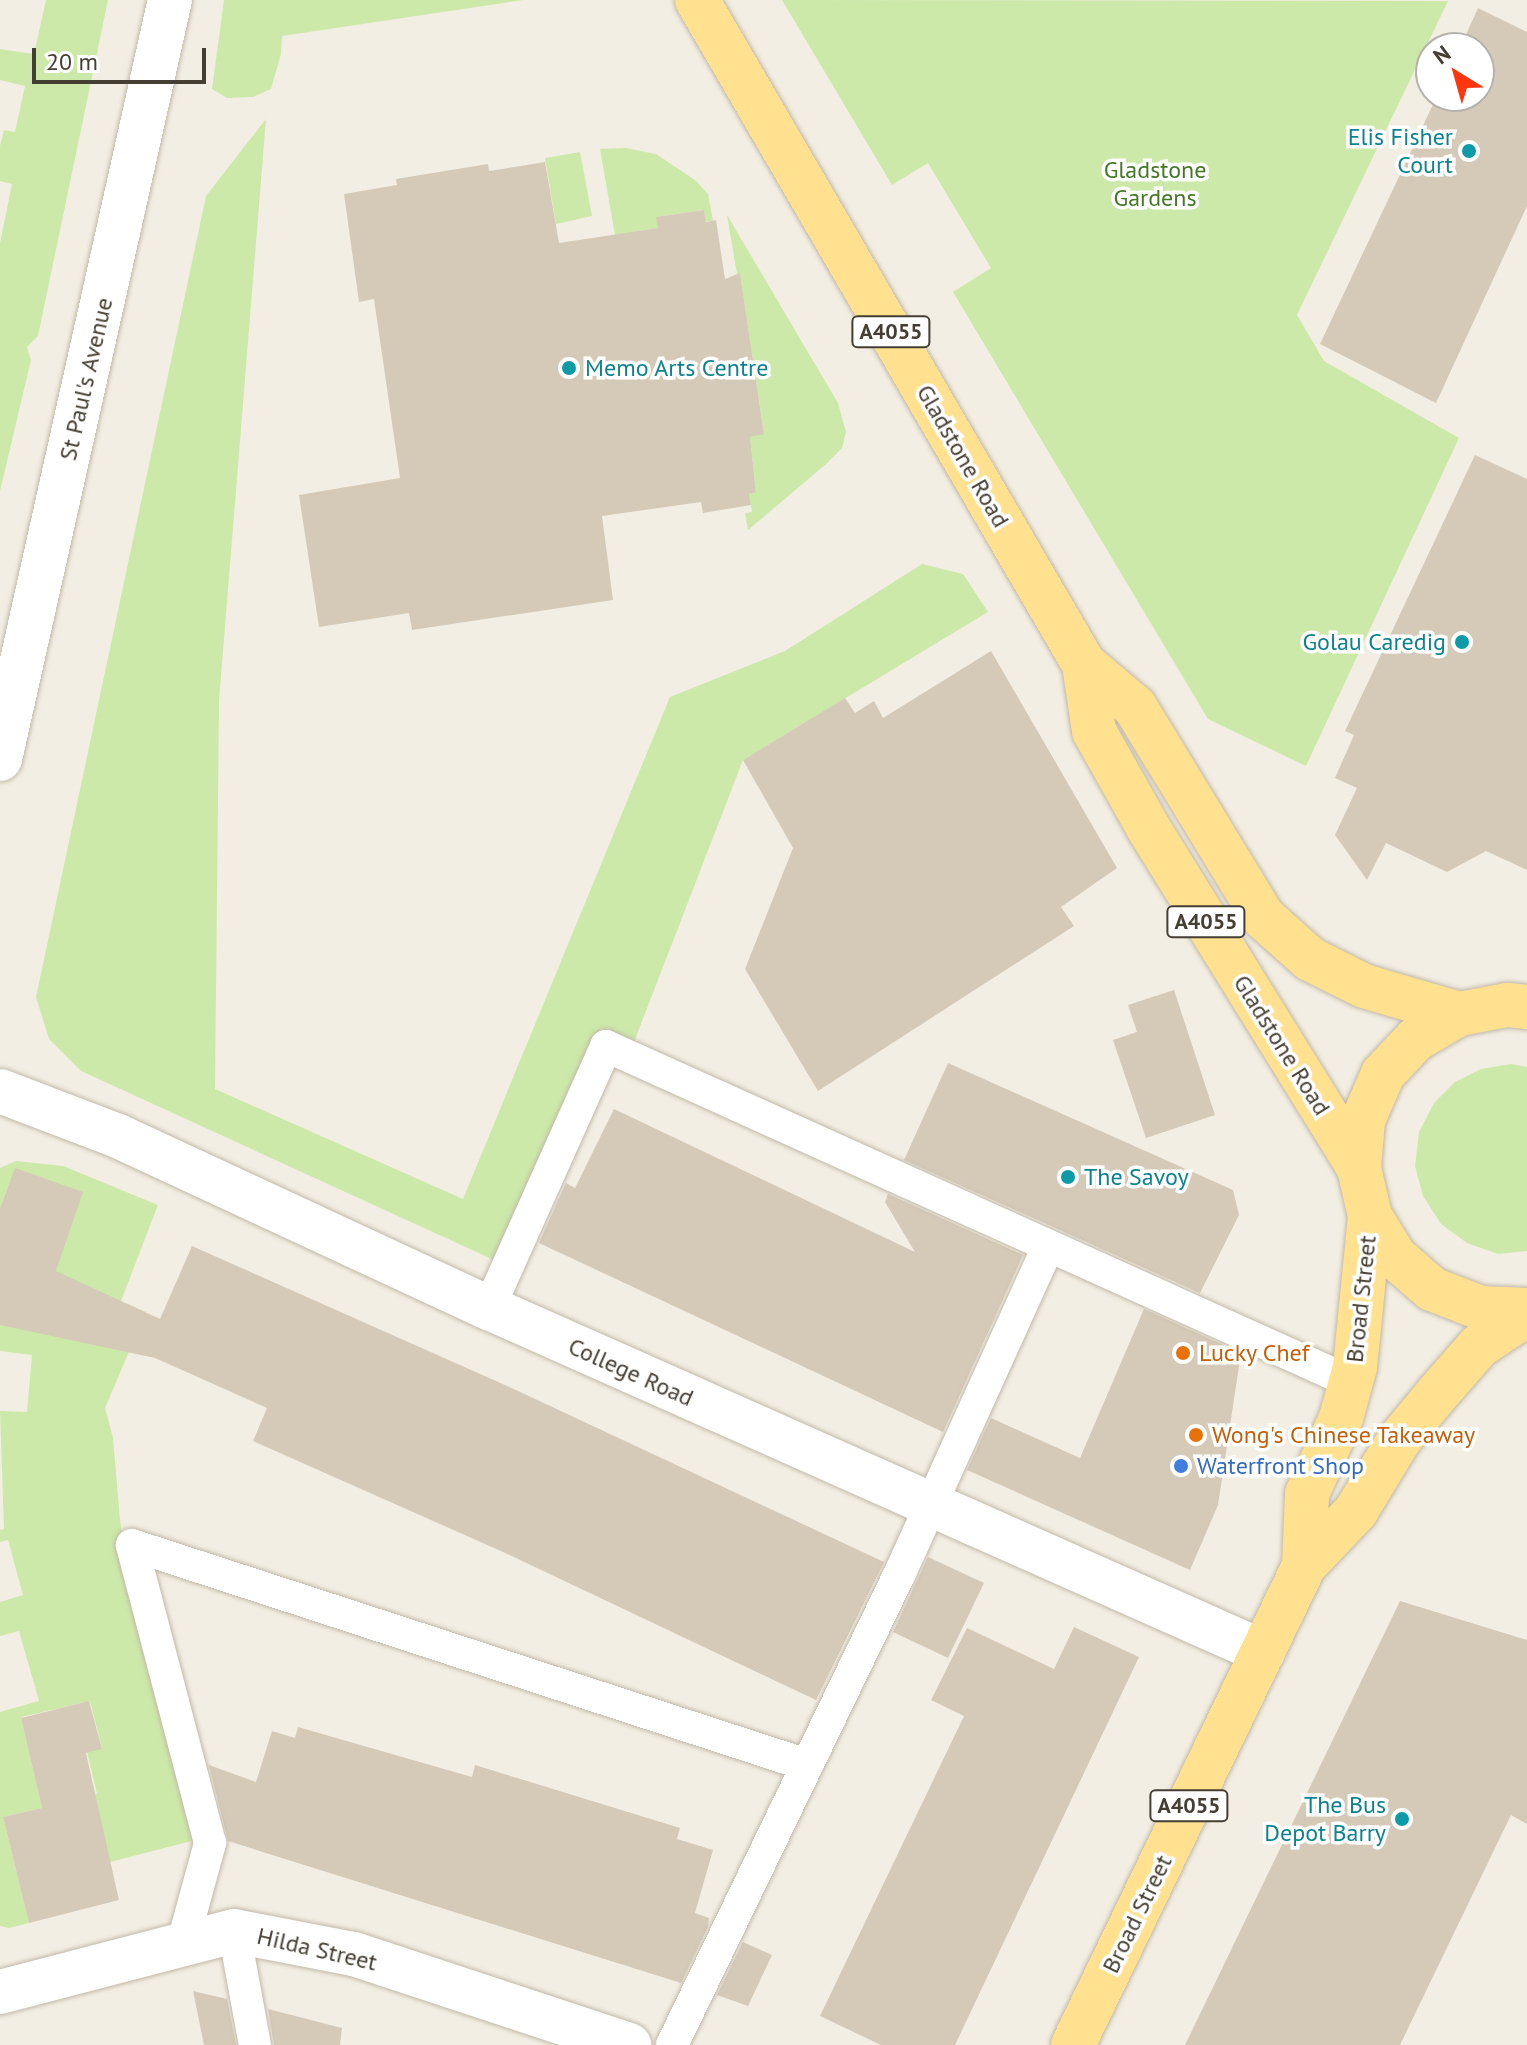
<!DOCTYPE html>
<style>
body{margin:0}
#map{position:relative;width:1527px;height:2045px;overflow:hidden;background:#f3eee3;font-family:"PT Sans",sans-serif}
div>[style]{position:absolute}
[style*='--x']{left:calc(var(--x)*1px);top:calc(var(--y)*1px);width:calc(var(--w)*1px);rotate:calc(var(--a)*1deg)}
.green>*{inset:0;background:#cce9a9}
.building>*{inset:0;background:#d5cab8}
.roads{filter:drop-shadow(0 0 2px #c1b9a8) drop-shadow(0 0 2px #c1b9a8)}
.service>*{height:32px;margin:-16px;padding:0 16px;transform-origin:16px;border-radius:16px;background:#fff}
.minor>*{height:44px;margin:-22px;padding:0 22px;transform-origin:22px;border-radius:22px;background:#fff}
.primary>*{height:44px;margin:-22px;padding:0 22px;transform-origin:22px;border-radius:22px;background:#ffe190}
.dots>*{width:22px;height:22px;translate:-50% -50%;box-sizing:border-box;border:4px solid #fff;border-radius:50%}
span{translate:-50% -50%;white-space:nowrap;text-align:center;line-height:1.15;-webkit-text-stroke:7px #fff;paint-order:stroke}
.shield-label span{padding:2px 6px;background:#fff;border:2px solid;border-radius:6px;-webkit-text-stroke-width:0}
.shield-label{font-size:22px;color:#453e33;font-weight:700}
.culture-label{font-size:24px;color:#0d838f}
.right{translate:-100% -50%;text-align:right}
.left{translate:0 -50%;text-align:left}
.park-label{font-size:24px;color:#437824}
.street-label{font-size:24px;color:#453e33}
.food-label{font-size:24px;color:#c56008}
.shop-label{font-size:24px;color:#366cbe}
.north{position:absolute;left:1415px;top:32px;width:80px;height:80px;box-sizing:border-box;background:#fff;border:2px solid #b5b2ad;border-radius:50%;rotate:323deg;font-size:22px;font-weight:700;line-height:32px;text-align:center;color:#453e33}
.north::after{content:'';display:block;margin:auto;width:28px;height:36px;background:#ff360e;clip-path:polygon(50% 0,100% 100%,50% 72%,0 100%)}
.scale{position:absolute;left:32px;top:48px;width:174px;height:36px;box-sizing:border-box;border:4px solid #453e33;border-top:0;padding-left:10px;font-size:24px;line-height:28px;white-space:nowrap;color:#453e33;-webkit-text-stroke:6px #fff;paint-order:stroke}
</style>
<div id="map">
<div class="green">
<i style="clip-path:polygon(46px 0,108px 0,38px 336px,27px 347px,31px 360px,0 491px,0 243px,12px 184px,0 181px,0 146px,4px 130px,15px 132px,25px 86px,0 80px,0 49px,34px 54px)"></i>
<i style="clip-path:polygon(224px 0,523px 0,282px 36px,281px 54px,271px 89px,253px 97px,227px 98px,212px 89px)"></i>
<i style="clip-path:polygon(782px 0,1448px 1px,1297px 315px,1324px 361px,1459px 438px,1306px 766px,1208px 719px,953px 292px,991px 268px,928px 163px,892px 185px)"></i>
<i style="clip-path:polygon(266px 119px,219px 701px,215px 1089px,463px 1199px,670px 697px,785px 651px,922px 564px,963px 574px,988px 612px,743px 760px,634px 1042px,601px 1029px,494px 1260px,81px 1071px,49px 1039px,36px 997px,206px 196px)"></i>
<i style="clip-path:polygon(626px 148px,656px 154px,695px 180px,708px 194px,713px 221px,706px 221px,703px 210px,657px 217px,658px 228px,615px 235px,600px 149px)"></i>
<i style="clip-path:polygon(580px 152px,592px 216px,556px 224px,545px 158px)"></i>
<i style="clip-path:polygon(727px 215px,838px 403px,846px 432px,842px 448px,825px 465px,748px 530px,745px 513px,752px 512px,749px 494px,756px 491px,750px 437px,764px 433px,740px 274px,737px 274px)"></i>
<i style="clip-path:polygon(1511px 1064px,1527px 1067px,1527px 1251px,1498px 1254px,1467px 1243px,1441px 1224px,1423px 1196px,1415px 1166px,1419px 1132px,1434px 1103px,1455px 1082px,1481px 1069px)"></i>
<i style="clip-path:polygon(16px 1161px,63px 1166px,158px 1205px,121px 1301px,146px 1312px,105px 1408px,113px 1438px,120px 1520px,130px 1585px,203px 1838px,110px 1862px,93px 1795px,97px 1794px,87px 1752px,102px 1748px,90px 1701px,21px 1717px,42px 1808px,3px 1817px,29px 1923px,9px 1928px,0 1926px,0 1712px,39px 1701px,19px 1631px,0 1636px,0 1602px,23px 1595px,8px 1540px,0 1542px,0 1530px,4px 1529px,0 1411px,27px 1412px,32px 1355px,0 1351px,0 1168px)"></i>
</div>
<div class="building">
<i style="clip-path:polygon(1478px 8px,1527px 32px,1527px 206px,1436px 403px,1320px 344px,1437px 96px,1479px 96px,1479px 48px,1460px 48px)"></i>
<i style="clip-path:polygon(545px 162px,559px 243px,658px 228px,656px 217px,704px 210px,706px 222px,716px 220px,725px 279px,740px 273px,764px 434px,750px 437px,756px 492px,749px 494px,751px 505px,703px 513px,701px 502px,602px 516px,613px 600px,412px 630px,409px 613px,319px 627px,299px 495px,400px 478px,374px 299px,359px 302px,344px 194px,397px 185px,396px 179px,488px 164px,489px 171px)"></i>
<i style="clip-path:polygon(1475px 455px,1527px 479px,1527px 870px,1486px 851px,1447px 872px,1386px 843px,1367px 880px,1335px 835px,1357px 788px,1335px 778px,1354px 735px,1345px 731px)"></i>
<i style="clip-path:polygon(991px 651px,1117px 868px,1061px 907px,1074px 926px,818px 1091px,745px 969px,793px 848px,743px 760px,845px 698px,855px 713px,874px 701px,883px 718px)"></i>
<i style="clip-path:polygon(1174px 990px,1215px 1115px,1146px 1138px,1113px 1040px,1137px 1032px,1128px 1005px)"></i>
<i style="clip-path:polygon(948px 1063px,1233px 1190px,1239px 1215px,1200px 1293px,904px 1160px)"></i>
<i style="clip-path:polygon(614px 1109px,915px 1252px,885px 1202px,888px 1194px,1023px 1255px,943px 1432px,539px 1243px,566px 1183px,575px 1188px)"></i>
<i style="clip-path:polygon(15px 1168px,83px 1192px,56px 1271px,160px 1319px,192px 1246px,516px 1390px,884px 1562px,816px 1700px,503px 1552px,253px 1441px,267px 1408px,155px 1358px,0 1325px,0 1209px)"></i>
<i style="clip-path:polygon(1144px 1309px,1241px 1353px,1218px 1505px,1190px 1570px,967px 1470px,991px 1418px,1080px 1458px)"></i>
<i style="clip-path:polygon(928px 1557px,984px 1583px,948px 1658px,893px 1632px)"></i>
<i style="clip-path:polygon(1400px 1601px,1527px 1640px,1527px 1824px,1511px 1815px,1400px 2045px,1185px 2045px)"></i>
<i style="clip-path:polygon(1074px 1627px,1139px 1657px,955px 2045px,881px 2045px,820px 2016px,964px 1716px,931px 1700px,967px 1628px,1054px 1669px)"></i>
<i style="clip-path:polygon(89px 1701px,102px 1749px,86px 1753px,119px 1900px,29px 1923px,3px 1817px,42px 1808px,21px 1718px)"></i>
<i style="clip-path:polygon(298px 1727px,472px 1777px,475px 1765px,680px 1828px,677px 1839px,713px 1850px,695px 1913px,709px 1918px,708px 1927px,681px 1983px,228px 1841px,209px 1765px,256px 1782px,272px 1731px,295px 1738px)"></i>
<i style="clip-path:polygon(743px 1942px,772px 1955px,748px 2006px,717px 1995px)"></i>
<i style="clip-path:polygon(193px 1991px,227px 1999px,236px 2045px,204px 2045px)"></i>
<i style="clip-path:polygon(268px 2009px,342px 2028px,340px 2045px,274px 2045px)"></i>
</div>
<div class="roads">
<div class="service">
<i style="--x:489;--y:1308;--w:287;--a:-65.9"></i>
<i style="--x:606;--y:1046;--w:817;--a:24.28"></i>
<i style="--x:234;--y:1931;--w:116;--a:79.6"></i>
<i style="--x:183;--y:1942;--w:103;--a:-74.7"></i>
<i style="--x:210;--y:1843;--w:308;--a:-104.7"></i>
<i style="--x:132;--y:1545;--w:710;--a:18.05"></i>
<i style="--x:672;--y:2045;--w:524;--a:-64.22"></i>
<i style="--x:900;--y:1573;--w:359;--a:-65.6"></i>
</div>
<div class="minor">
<i style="--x:0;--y:759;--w:778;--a:-77.38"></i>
<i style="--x:0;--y:1091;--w:126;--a:20.9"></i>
<i style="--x:118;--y:1136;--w:409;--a:24.9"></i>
<i style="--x:489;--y:1308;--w:847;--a:23.96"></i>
<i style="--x:0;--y:1992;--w:242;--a:-14.6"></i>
<i style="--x:234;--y:1931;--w:122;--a:10.9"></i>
<i style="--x:354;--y:1954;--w:290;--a:18.3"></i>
</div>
<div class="primary">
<i style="--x:697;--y:0;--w:769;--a:59.77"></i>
<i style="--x:1084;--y:664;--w:67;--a:40.1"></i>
<i style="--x:1135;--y:707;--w:247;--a:58.6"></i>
<i style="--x:1264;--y:918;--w:62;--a:41.7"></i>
<i style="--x:1310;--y:959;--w:60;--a:26.6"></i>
<i style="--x:1364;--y:986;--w:99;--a:16.4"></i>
<i style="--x:1084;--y:664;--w:68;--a:81.5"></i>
<i style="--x:1094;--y:731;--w:112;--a:60.7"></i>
<i style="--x:1149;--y:829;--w:399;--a:58.2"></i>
<i style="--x:1527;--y:1007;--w:20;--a:-174"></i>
<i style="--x:1507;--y:1005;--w:49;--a:169.4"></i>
<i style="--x:1459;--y:1014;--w:50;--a:149.8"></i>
<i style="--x:1416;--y:1039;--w:48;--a:133.3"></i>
<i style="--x:1383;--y:1074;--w:50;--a:113.5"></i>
<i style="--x:1363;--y:1120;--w:48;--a:94.8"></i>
<i style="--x:1359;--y:1168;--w:49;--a:77.1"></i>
<i style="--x:1370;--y:1216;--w:48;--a:58.6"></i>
<i style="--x:1395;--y:1257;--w:49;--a:40.9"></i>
<i style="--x:1432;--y:1289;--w:53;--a:21.2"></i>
<i style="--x:1481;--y:1308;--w:46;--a:2.5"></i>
<i style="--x:1304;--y:1566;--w:72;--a:-87.6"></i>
<i style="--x:1307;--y:1494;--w:83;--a:-65.9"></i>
<i style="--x:1341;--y:1418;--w:53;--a:-74.6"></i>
<i style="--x:1355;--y:1367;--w:152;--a:-84.3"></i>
<i style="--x:1073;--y:2045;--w:532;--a:-64.25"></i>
<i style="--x:1304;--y:1566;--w:76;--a:-46.6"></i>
<i style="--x:1356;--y:1511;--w:83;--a:-58.8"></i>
<i style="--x:1399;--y:1440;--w:60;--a:-50.4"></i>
<i style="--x:1437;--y:1394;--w:64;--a:-48.8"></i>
<i style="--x:1479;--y:1346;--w:58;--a:-33.7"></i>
</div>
</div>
<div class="dots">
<i style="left:1469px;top:151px;background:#0f9aa8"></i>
<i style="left:569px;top:368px;background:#0f9aa8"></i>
<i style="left:1462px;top:642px;background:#0f9aa8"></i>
<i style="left:1068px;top:1177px;background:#0f9aa8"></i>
<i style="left:1183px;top:1353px;background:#e8710a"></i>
<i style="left:1196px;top:1435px;background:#e8710a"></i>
<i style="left:1181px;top:1466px;background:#3f7fe0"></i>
<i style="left:1402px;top:1819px;background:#0f9aa8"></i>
</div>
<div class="shield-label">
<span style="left:891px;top:332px">A4055</span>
<span style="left:1206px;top:922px">A4055</span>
<span style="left:1189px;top:1806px">A4055</span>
</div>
<div class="culture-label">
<span class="right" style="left:1453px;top:151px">Elis Fisher<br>Court</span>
<span class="left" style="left:585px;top:368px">Memo Arts Centre</span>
<span class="right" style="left:1446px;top:642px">Golau Caredig</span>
<span class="left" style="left:1084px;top:1177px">The Savoy</span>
<span class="right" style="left:1386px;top:1819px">The Bus<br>Depot Barry</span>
</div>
<div class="park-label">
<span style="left:1155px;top:184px">Gladstone<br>Gardens</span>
</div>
<div class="street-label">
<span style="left:86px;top:379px;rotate:-77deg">St Paul's Avenue</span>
<span style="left:963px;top:456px;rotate:60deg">Gladstone Road</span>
<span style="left:1282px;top:1045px;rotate:58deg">Gladstone Road</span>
<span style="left:1361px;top:1299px;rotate:-84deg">Broad Street</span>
<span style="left:631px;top:1372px;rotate:24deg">College Road</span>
<span style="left:1137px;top:1914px;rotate:-64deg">Broad Street</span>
<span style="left:317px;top:1949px;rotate:13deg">Hilda Street</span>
</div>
<div class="food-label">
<span class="left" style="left:1199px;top:1353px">Lucky Chef</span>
<span class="left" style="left:1212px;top:1435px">Wong's Chinese Takeaway</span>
</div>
<div class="shop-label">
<span class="left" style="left:1197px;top:1466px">Waterfront Shop</span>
</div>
<div class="north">N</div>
<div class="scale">20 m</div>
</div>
